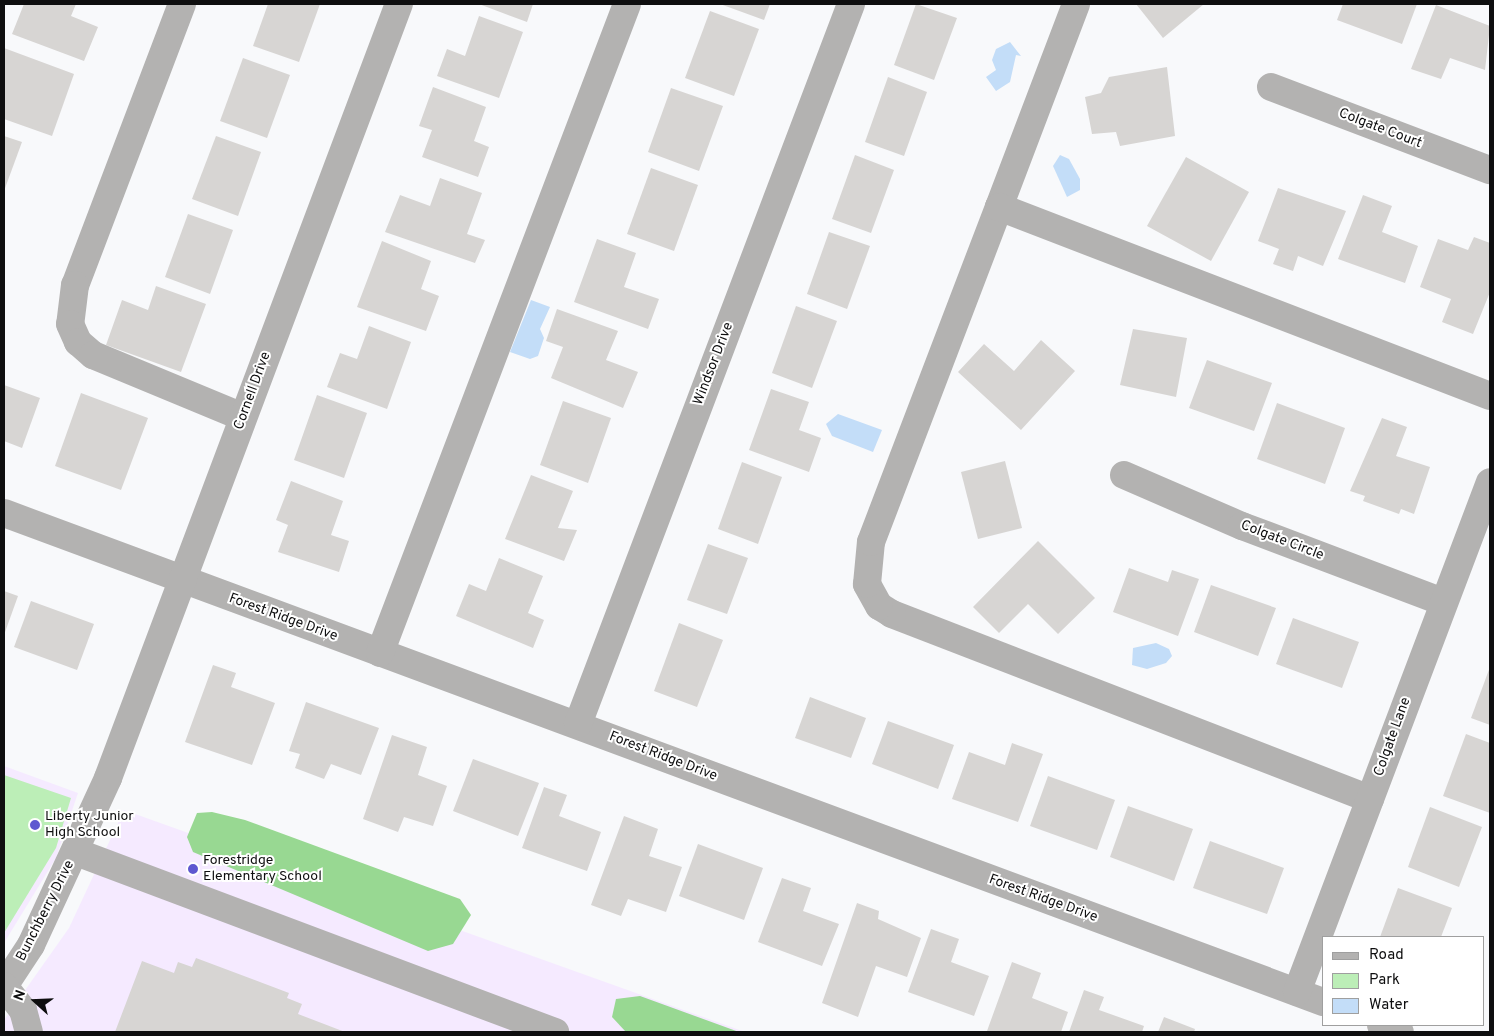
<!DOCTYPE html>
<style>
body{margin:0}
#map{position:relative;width:1494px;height:1036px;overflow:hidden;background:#f8f9fb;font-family:Overpass,sans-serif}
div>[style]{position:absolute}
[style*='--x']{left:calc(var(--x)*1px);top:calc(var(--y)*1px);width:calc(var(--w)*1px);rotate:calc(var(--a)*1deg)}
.education>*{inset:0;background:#f5eaff}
.green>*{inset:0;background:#bceeb7}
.forest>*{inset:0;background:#98d892}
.water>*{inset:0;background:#c3ddf8}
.building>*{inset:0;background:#d7d5d3}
.minor>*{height:28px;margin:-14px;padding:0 14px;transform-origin:14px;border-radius:14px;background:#b3b2b1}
.dots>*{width:14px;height:14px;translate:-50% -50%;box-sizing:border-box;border:2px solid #fff;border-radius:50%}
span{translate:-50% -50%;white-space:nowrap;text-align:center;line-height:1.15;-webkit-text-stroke:4px #fff;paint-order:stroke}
.street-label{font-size:14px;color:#0e0e0f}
.poi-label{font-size:14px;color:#0e0e0f}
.left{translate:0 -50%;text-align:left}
.frame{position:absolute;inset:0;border:5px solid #0e0e0f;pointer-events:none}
.legend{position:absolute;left:1322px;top:936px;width:162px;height:90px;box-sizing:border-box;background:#fff;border:1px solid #9f9f9f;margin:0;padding:6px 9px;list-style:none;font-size:15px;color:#0e0e0f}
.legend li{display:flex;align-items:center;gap:10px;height:25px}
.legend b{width:25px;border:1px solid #9f9f9f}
.north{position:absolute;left:10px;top:976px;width:50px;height:50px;-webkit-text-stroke:4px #fff;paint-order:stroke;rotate:290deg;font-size:14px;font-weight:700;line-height:20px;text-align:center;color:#0e0e0f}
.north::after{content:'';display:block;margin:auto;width:18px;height:22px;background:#0e0e0f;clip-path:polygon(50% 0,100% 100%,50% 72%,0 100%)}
</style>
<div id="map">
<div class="education">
<i style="clip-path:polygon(4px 766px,78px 793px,56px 858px,4px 943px)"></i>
<i style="clip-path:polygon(124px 810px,745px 1032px,4px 1032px,4px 1020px,69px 928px)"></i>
</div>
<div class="green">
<i style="clip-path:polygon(4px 775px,71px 798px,56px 848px,4px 933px)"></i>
</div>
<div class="forest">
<i style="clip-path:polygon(212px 812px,245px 820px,460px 899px,471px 915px,453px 944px,428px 951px,193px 852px,187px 837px,197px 813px)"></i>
<i style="clip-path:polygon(640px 996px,739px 1032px,626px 1032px,612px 1017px,616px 999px)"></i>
</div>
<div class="water">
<i style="clip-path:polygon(1010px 42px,1021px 56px,1016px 55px,1010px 82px,996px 91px,986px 77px,996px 70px,992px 60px,996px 49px)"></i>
<i style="clip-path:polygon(1060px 155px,1069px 159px,1080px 179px,1080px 190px,1067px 197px,1053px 166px)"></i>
<i style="clip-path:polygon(531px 300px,550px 307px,540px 329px,544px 338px,538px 356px,530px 359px,510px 352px)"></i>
<i style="clip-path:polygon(838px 414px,882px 430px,873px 452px,832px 436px,826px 424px)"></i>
<i style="clip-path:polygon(1156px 643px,1169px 649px,1172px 656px,1166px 663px,1147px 669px,1132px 665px,1133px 648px)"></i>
</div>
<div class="building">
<i style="clip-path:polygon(24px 4px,76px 4px,71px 16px,98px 27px,84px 61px,12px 34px)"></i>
<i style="clip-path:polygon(268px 4px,320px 4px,299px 62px,253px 46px)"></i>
<i style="clip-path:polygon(479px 4px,533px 4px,527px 22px)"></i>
<i style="clip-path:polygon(720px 4px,770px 4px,764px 20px)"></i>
<i style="clip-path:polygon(916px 4px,957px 18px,934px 80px,894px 65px)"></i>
<i style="clip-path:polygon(1136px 4px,1204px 4px,1163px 38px)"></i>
<i style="clip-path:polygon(1343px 4px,1417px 4px,1402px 44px,1337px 20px)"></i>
<i style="clip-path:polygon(1436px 5px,1490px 26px,1485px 70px,1450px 58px,1441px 79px,1411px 69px)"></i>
<i style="clip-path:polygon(710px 11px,759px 29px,734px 96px,685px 78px)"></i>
<i style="clip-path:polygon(479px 16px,523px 32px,499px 98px,437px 76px,447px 49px,465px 56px)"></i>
<i style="clip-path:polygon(4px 48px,74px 74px,52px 136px,4px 119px)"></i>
<i style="clip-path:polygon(243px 58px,290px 75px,267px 138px,220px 121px)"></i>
<i style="clip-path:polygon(1167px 67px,1175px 136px,1120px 146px,1116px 132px,1092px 134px,1085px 97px,1101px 93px,1109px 77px)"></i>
<i style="clip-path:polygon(888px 77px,927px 92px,904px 156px,865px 142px)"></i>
<i style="clip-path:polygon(433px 87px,486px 107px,474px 141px,489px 147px,478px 177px,422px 157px,432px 130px,419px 126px)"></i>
<i style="clip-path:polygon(671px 88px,723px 106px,699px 171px,648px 152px)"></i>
<i style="clip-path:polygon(4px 136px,22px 142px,4px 191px)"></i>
<i style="clip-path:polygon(216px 136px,261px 152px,238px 216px,192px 199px)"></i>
<i style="clip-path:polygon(855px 155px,894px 170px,871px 233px,832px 219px)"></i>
<i style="clip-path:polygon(1186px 157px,1249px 192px,1211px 261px,1147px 226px)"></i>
<i style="clip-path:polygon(651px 168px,698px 185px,674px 251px,627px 234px)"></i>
<i style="clip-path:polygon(440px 178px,482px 193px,467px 234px,485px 240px,475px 263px,385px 232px,400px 195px,430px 206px)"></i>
<i style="clip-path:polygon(1278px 188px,1346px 211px,1323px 266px,1298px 256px,1293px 271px,1273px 264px,1279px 249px,1258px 241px)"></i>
<i style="clip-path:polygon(1363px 195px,1392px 206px,1382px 232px,1418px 246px,1405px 283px,1338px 259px)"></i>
<i style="clip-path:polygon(188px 214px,233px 230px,210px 294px,165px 277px)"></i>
<i style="clip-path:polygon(829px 232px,870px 246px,847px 309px,807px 294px)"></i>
<i style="clip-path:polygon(1474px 237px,1490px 243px,1490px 292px,1473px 334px,1442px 322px,1451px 299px,1420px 287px,1438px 239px,1468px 250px)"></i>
<i style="clip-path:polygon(597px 239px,636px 253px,624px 287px,659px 299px,648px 329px,574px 302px)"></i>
<i style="clip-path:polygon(382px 241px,431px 261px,421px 289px,439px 296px,426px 331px,357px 307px)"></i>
<i style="clip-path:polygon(156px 286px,206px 304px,181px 372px,106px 345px,122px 300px,148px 310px)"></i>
<i style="clip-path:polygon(796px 306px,837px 321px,812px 388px,772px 373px)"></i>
<i style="clip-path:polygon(557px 309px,618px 331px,606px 360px,638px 372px,623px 408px,551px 378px,563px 347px,546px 341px)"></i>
<i style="clip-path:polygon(369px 326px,411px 342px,387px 409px,327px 387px,340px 353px,357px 359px)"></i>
<i style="clip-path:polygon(1133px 329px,1187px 338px,1176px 397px,1120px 385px)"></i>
<i style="clip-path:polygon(1041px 340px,1075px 371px,1021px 430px,958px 372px,984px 344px,1014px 371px)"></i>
<i style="clip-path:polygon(1207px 360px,1272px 383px,1254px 431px,1189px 408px)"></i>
<i style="clip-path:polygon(4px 385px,40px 398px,22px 448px,4px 441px)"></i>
<i style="clip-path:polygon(771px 389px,809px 402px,799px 430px,821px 438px,809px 472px,749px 450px)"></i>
<i style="clip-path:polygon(81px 393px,148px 418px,121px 490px,55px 466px)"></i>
<i style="clip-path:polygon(317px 395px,367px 413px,344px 478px,294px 460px)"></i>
<i style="clip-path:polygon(563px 401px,611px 418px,588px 483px,540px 465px)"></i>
<i style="clip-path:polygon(1277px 403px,1345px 428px,1325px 484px,1257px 459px)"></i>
<i style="clip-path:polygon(1382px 418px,1407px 427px,1396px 456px,1430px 467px,1414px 514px,1401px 509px,1399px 514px,1363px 501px,1365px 496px,1350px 491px)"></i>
<i style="clip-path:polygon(1005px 461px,1022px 528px,978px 539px,961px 472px)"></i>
<i style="clip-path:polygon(742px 462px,782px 477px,758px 544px,718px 529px)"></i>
<i style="clip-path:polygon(531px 475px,573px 491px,558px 528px,577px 530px,564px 561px,505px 539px)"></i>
<i style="clip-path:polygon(291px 481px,343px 501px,331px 535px,349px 541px,339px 572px,278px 552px,288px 525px,276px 520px)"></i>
<i style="clip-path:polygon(1038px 541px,1095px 598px,1058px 634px,1028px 604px,999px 633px,973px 607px)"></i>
<i style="clip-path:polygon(708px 544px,748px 558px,727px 614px,687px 600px)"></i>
<i style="clip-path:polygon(499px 558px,543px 576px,528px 613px,544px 620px,533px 648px,456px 616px,469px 584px,486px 591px)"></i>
<i style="clip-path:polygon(1129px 568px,1168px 582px,1172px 570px,1199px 579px,1178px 636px,1113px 612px)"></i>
<i style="clip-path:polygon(1211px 585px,1276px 608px,1258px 656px,1194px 632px)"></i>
<i style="clip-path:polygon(4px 591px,18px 596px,4px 635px)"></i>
<i style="clip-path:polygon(31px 601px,94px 624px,77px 670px,14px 647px)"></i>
<i style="clip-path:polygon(1293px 618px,1359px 642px,1342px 688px,1276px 664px)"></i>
<i style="clip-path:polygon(679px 623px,723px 640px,697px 707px,654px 691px)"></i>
<i style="clip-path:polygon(213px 665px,236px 673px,231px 687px,275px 703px,252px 765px,185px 742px)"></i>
<i style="clip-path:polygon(1490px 667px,1490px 725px,1471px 718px)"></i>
<i style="clip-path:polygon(810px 697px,866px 718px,851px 758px,795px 738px)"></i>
<i style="clip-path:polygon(306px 702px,379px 728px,361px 775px,331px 764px,324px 779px,295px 768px,300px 754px,289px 751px)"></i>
<i style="clip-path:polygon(888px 721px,954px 745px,938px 789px,872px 764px)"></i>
<i style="clip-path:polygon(1466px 734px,1490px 743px,1490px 813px,1443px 796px)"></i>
<i style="clip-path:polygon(392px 735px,427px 747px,418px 775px,447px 786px,433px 826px,404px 817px,398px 832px,363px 819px)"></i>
<i style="clip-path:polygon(1012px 743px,1043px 754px,1018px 822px,952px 799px,969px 752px,1005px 765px)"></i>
<i style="clip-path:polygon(473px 759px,539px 783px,518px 836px,453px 811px)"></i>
<i style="clip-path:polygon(1048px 776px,1115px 800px,1097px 850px,1030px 826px)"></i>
<i style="clip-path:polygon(544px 787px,567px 795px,559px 816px,601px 832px,587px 871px,522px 848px)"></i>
<i style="clip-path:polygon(1128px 806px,1193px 829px,1174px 881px,1110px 857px)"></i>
<i style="clip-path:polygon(1430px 807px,1482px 827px,1459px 887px,1408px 867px)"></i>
<i style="clip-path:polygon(624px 816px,658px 829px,649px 856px,682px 867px,666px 912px,628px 899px,621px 916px,591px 905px)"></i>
<i style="clip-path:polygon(1210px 841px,1284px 868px,1267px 914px,1193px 888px)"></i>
<i style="clip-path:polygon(698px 844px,763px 868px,744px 920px,679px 896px)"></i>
<i style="clip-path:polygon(782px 878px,811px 888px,803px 911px,839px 924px,822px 966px,758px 942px)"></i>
<i style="clip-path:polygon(1398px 888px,1452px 908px,1441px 937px,1380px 937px)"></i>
<i style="clip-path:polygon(857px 903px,879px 911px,878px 919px,921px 938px,907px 977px,876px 966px,858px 1017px,822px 1003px)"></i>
<i style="clip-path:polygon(931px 929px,959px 939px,951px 962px,989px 976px,974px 1016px,908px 992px)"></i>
<i style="clip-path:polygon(196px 958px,289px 993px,287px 998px,302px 1004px,298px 1014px,345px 1032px,115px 1032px,142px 961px,174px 973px,178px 962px,192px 967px)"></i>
<i style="clip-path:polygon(1012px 962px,1041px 973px,1032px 998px,1068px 1012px,1061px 1032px,987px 1031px)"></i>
<i style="clip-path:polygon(1084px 990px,1104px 997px,1099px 1010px,1144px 1026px,1142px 1032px,1069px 1032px)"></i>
<i style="clip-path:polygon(1164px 1017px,1195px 1029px,1194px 1032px,1158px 1032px)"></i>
</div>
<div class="minor">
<i style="--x:182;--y:4;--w:301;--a:110.8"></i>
<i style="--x:75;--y:285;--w:39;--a:97"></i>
<i style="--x:70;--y:324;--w:20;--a:66"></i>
<i style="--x:78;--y:342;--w:20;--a:41"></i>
<i style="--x:93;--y:355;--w:162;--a:22.5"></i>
<i style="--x:1271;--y:87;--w:234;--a:20.8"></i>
<i style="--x:999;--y:207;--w:217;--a:-69.2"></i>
<i style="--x:1124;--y:475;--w:129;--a:23.4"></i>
<i style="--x:1242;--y:526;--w:215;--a:20.7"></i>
<i style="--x:4;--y:513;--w:1407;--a:20.34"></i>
<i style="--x:380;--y:653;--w:694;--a:-69.16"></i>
<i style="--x:578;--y:724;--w:770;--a:-69.23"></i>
<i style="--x:1370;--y:799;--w:513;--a:-158.84"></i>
<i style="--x:892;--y:614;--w:15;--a:-148"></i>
<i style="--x:879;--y:606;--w:25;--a:-119"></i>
<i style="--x:867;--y:584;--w:42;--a:-84.6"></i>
<i style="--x:871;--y:542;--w:359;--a:-69.1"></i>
<i style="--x:999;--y:207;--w:526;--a:21.05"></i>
<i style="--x:76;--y:852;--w:512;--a:20.6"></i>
<i style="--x:4;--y:986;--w:49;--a:-56.6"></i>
<i style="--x:31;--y:945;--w:184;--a:-65.2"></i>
<i style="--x:108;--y:778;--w:827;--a:-69.4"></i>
<i style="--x:4;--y:986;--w:31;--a:52"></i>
<i style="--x:23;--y:1010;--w:23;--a:75"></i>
<i style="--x:1297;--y:992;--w:545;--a:-69.27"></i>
<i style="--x:1381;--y:1025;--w:20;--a:20"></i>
</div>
<div class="dots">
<i style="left:35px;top:825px;background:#5e58d0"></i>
<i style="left:193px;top:869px;background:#5e58d0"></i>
</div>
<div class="street-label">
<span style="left:1380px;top:129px;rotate:21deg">Colgate Court</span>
<span style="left:714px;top:364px;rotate:-69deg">Windsor Drive</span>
<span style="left:253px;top:391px;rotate:-70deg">Cornell Drive</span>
<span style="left:1282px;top:541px;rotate:21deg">Colgate Circle</span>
<span style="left:283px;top:618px;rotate:20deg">Forest Ridge Drive</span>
<span style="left:1393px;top:737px;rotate:-70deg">Colgate Lane</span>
<span style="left:663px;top:757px;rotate:21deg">Forest Ridge Drive</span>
<span style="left:1043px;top:899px;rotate:20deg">Forest Ridge Drive</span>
<span style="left:46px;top:911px;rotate:-63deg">Bunchberry Drive</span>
</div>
<div class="poi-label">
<span class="left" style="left:45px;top:825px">Liberty Junior<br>High School</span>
<span class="left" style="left:203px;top:869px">Forestridge<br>Elementary School</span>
</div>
<div class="frame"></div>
<ul class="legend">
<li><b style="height:6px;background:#b3b2b1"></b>Road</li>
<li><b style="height:14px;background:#bceeb7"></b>Park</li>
<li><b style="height:14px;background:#c3ddf8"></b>Water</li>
</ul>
<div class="north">N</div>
</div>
